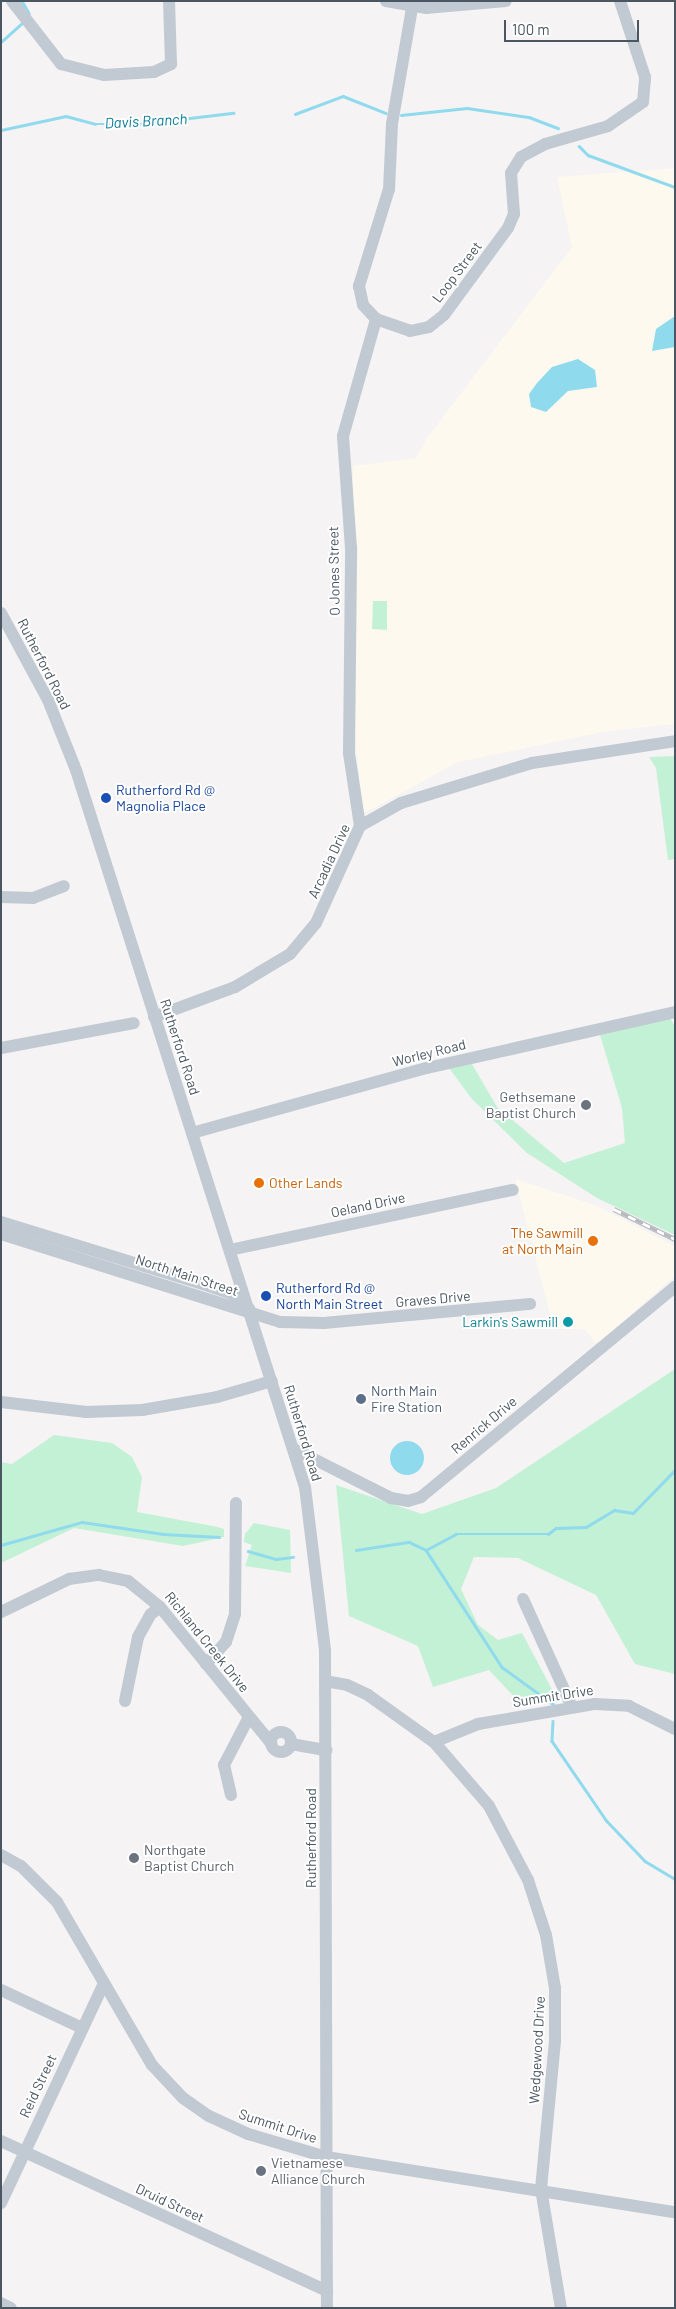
<!DOCTYPE html>
<style>
body{margin:0}
#map{position:relative;width:676px;height:2309px;overflow:hidden;background:#f5f3f3;font-family:Barlow,sans-serif}
div>[style]{position:absolute}
[style*='--x']{left:calc(var(--x)*1px);top:calc(var(--y)*1px);width:calc(var(--w)*1px);rotate:calc(var(--a)*1deg)}
.commercial>*{inset:0;background:#fdf9ef}
.green>*{inset:0;background:#c3f1d5}
.water>*{inset:0;background:#90daee}
.round{border-radius:50%}
.stream>*{height:2.5px;margin:-1.25px;padding:0 1.25px;transform-origin:1.25px;border-radius:1.25px;background:#90daee}
.minor>*{height:12px;margin:-6px;padding:0 6px;transform-origin:6px;border-radius:6px;background:#c1cad2}
.minor>.ring{margin:-6px;padding:0;box-sizing:content-box;background:none;border:12px solid #c1cad2;border-radius:50%}
.rail>*{height:4.5px;margin-top:-2.25px;transform-origin:0;background:repeating-linear-gradient(90deg,#fff 0 8px,#b5b8bd 0 16px);box-sizing:border-box;border-block:1px solid #b5b8bd}
.dots>*{width:14px;height:14px;translate:-50% -50%;box-sizing:border-box;border:2px solid #fff;border-radius:50%}
span{translate:-50% -50%;white-space:nowrap;text-align:center;line-height:1.15;-webkit-text-stroke:4px #fff;paint-order:stroke}
.street-label{font-size:14px;color:#4a5661}
.transit-label{font-size:14px;color:#164399}
.left{translate:0 -50%;text-align:left}
.worship-label{font-size:14px;color:#5b616d}
.right{translate:-100% -50%;text-align:right}
.food-label{font-size:14px;color:#c56008}
.culture-label{font-size:14px;color:#0d838f}
.service-label{font-size:14px;color:#4e5e75}
.water-label{font-size:15px;color:#0c7c9b;font-style:italic}
.frame{position:absolute;inset:0;border:2px solid #4a5661;pointer-events:none}
.scale{position:absolute;left:504px;top:20px;width:135px;height:22px;box-sizing:border-box;border:2px solid #4a5661;border-top:0;padding-left:6px;font-size:15px;line-height:18px;white-space:nowrap;color:#4a5661;-webkit-text-stroke:4px #fff;paint-order:stroke}
</style>
<div id="map">
<div class="commercial">
<i style="clip-path:polygon(675px 168px,675px 724px,603px 732px,458px 762px,363px 814px,354px 725px,353px 466px,416px 458px,427px 438px,572px 247px,557px 177px)"></i>
<i style="clip-path:polygon(515px 1179px,595px 1205px,675px 1246px,675px 1276px,597px 1344px,584px 1329px,554px 1329px)"></i>
</div>
<div class="green">
<i style="clip-path:polygon(373px 601px,387px 601px,387px 630px,372px 629px)"></i>
<i style="clip-path:polygon(675px 756px,675px 859px,668px 860px,656px 768px,649px 757px)"></i>
<i style="clip-path:polygon(670px 1018px,675px 1026px,675px 1235px,597px 1198px,527px 1153px,472px 1099px,449px 1068px,472px 1064px,497px 1107px,564px 1163px,625px 1143px,622px 1108px,600px 1035px)"></i>
<i style="clip-path:polygon(675px 1369px,675px 1674px,635px 1664px,596px 1595px,518px 1558px,474px 1557px,461px 1589px,478px 1625px,498px 1640px,522px 1633px,556px 1697px,519px 1702px,489px 1670px,433px 1687px,418px 1646px,349px 1616px,336px 1485px,422px 1514px,496px 1488px)"></i>
<i style="clip-path:polygon(54px 1435px,112px 1443px,132px 1457px,142px 1477px,137px 1512px,218px 1527px,224px 1529px,224px 1537px,183px 1546px,74px 1528px,1px 1563px,1px 1462px,12px 1464px)"></i>
<i style="clip-path:polygon(254px 1523px,290px 1530px,291px 1573px,245px 1566px,252px 1545px,244px 1542px,245px 1534px)"></i>
</div>
<div class="water">
<i style="clip-path:polygon(675px 316px,675px 347px,652px 351px,656px 329px)"></i>
<i style="clip-path:polygon(578px 359px,595px 370px,597px 387px,568px 391px,546px 412px,531px 407px,529px 394px,537px 383px,552px 367px)"></i>
<i class="round" style="left:390px;top:1441px;width:34px;height:34px"></i>
</div>
<div class="stream">
<i style="--x:22;--y:1;--w:14;--a:60"></i>
<i style="--x:1;--y:42;--w:31;--a:-42"></i>
<i style="--x:295;--y:114;--w:51;--a:-20.6"></i>
<i style="--x:343;--y:96;--w:46;--a:21.6"></i>
<i style="--x:401;--y:115;--w:66;--a:-6.1"></i>
<i style="--x:467;--y:108;--w:63;--a:8.3"></i>
<i style="--x:529;--y:117;--w:31;--a:21"></i>
<i style="--x:1;--y:130;--w:66;--a:-12.2"></i>
<i style="--x:66;--y:116;--w:30;--a:15"></i>
<i style="--x:95;--y:124;--w:44;--a:0"></i>
<i style="--x:139;--y:124;--w:95;--a:-6.7"></i>
<i style="--x:579;--y:146;--w:13;--a:45"></i>
<i style="--x:588;--y:155;--w:93;--a:20.2"></i>
<i style="--x:1;--y:1545;--w:84;--a:-15.9"></i>
<i style="--x:82;--y:1522;--w:82;--a:8.4"></i>
<i style="--x:163;--y:1534;--w:56;--a:3.1"></i>
<i style="--x:356;--y:1550;--w:54;--a:-8.6"></i>
<i style="--x:409;--y:1542;--w:19;--a:25"></i>
<i style="--x:426;--y:1550;--w:140;--a:57"></i>
<i style="--x:502;--y:1667;--w:63;--a:36"></i>
<i style="--x:426;--y:1550;--w:34;--a:-28"></i>
<i style="--x:456;--y:1534;--w:92;--a:0"></i>
<i style="--x:548;--y:1534;--w:10;--a:-37"></i>
<i style="--x:556;--y:1528;--w:30;--a:-2"></i>
<i style="--x:586;--y:1527;--w:33;--a:-31"></i>
<i style="--x:614;--y:1510;--w:19;--a:9"></i>
<i style="--x:633;--y:1513;--w:60;--a:-45.7"></i>
<i style="--x:248;--y:1551;--w:29;--a:16"></i>
<i style="--x:276;--y:1559;--w:17;--a:-7"></i>
<i style="--x:553;--y:1721;--w:20;--a:93"></i>
<i style="--x:552;--y:1741;--w:96;--a:55.6"></i>
<i style="--x:606;--y:1820;--w:57;--a:46.4"></i>
<i style="--x:645;--y:1861;--w:35;--a:31"></i>
</div>
<div class="minor">
<i style="--x:12;--y:1;--w:80;--a:52.1"></i>
<i style="--x:61;--y:64;--w:44;--a:14.3"></i>
<i style="--x:104;--y:75;--w:50;--a:-3.4"></i>
<i style="--x:154;--y:72;--w:19;--a:-25"></i>
<i style="--x:171;--y:64;--w:63;--a:-91.8"></i>
<i style="--x:386;--y:1;--w:41;--a:9.9"></i>
<i style="--x:426;--y:8;--w:80;--a:-5"></i>
<i style="--x:412;--y:8;--w:118;--a:99.8"></i>
<i style="--x:392;--y:124;--w:65;--a:92.6"></i>
<i style="--x:389;--y:189;--w:102;--a:107.2"></i>
<i style="--x:359;--y:286;--w:19;--a:78"></i>
<i style="--x:363;--y:305;--w:19;--a:47"></i>
<i style="--x:376;--y:319;--w:36;--a:19"></i>
<i style="--x:410;--y:331;--w:19;--a:-12"></i>
<i style="--x:429;--y:327;--w:19;--a:-39"></i>
<i style="--x:444;--y:315;--w:108;--a:-53.7"></i>
<i style="--x:508;--y:228;--w:15;--a:-67"></i>
<i style="--x:514;--y:214;--w:41;--a:-94.2"></i>
<i style="--x:511;--y:173;--w:19;--a:-58"></i>
<i style="--x:521;--y:157;--w:27;--a:-28"></i>
<i style="--x:545;--y:144;--w:66;--a:-15.9"></i>
<i style="--x:608;--y:126;--w:42;--a:-34.4"></i>
<i style="--x:643;--y:102;--w:25;--a:-85"></i>
<i style="--x:645;--y:77;--w:80;--a:-108.2"></i>
<i style="--x:1;--y:613;--w:99;--a:61.6"></i>
<i style="--x:48;--y:700;--w:75;--a:68.2"></i>
<i style="--x:76;--y:770;--w:753;--a:72.29"></i>
<i style="--x:305;--y:1487;--w:165;--a:83"></i>
<i style="--x:325;--y:1651;--w:657;--a:89.83"></i>
<i style="--x:360;--y:826;--w:74;--a:-98.6"></i>
<i style="--x:349;--y:753;--w:205;--a:-89.4"></i>
<i style="--x:351;--y:548;--w:112;--a:-94.1"></i>
<i style="--x:343;--y:436;--w:122;--a:-74.2"></i>
<i style="--x:1;--y:897;--w:32;--a:2"></i>
<i style="--x:33;--y:898;--w:33;--a:-21"></i>
<i style="--x:154;--y:1017;--w:86;--a:-20.3"></i>
<i style="--x:235;--y:987;--w:64;--a:-31"></i>
<i style="--x:290;--y:954;--w:40;--a:-50"></i>
<i style="--x:316;--y:923;--w:107;--a:-65.6"></i>
<i style="--x:360;--y:826;--w:47;--a:-29.3"></i>
<i style="--x:401;--y:803;--w:137;--a:-17"></i>
<i style="--x:532;--y:763;--w:145;--a:-8.7"></i>
<i style="--x:1;--y:1048;--w:135;--a:-10.6"></i>
<i style="--x:192;--y:1133;--w:244;--a:-15.5"></i>
<i style="--x:427;--y:1068;--w:254;--a:-12.7"></i>
<i style="--x:1;--y:1222;--w:218;--a:17.1"></i>
<i style="--x:209;--y:1286;--w:24;--a:19"></i>
<i style="--x:232;--y:1294;--w:23;--a:41"></i>
<i style="--x:1;--y:1234;--w:293;--a:17.5"></i>
<i style="--x:280;--y:1322;--w:44;--a:1.3"></i>
<i style="--x:324;--y:1323;--w:207;--a:-5.3"></i>
<i style="--x:230;--y:1250;--w:289;--a:-12"></i>
<i style="--x:1;--y:1402;--w:86;--a:6.7"></i>
<i style="--x:86;--y:1412;--w:56;--a:-2"></i>
<i style="--x:142;--y:1410;--w:76;--a:-9.8"></i>
<i style="--x:217;--y:1397;--w:57;--a:-16.2"></i>
<i style="--x:294;--y:1449;--w:109;--a:26.8"></i>
<i style="--x:391;--y:1498;--w:17;--a:10"></i>
<i style="--x:408;--y:1501;--w:14;--a:-17"></i>
<i style="--x:421;--y:1497;--w:330;--a:-39.6"></i>
<i style="--x:523;--y:1599;--w:119;--a:65.6"></i>
<i style="--x:1;--y:1612;--w:76;--a:-25.9"></i>
<i style="--x:69;--y:1579;--w:30;--a:-8"></i>
<i style="--x:99;--y:1575;--w:30;--a:12"></i>
<i style="--x:128;--y:1581;--w:41;--a:39.1"></i>
<i style="--x:160;--y:1607;--w:176;--a:50.8"></i>
<i style="--x:206;--y:1664;--w:30;--a:-48"></i>
<i style="--x:226;--y:1642;--w:29;--a:-72"></i>
<i style="--x:235;--y:1614;--w:111;--a:-89.5"></i>
<i style="--x:325;--y:1681;--w:22;--a:10"></i>
<i style="--x:347;--y:1685;--w:23;--a:25"></i>
<i style="--x:368;--y:1695;--w:81;--a:35.5"></i>
<i style="--x:434;--y:1742;--w:84;--a:49.3"></i>
<i style="--x:489;--y:1806;--w:84;--a:62.2"></i>
<i style="--x:528;--y:1880;--w:58;--a:71.9"></i>
<i style="--x:546;--y:1935;--w:54;--a:80.4"></i>
<i style="--x:555;--y:1988;--w:53;--a:90"></i>
<i style="--x:555;--y:2041;--w:149;--a:95.4"></i>
<i style="--x:541;--y:2189;--w:121;--a:80.5"></i>
<i style="--x:125;--y:1701;--w:65;--a:-78.5"></i>
<i style="--x:138;--y:1637;--w:26;--a:-61"></i>
<i style="--x:151;--y:1614;--w:11;--a:-38"></i>
<i class="ring" style="left:271px;top:1732px;width:8px;height:8px"></i>
<i style="--x:434;--y:1742;--w:48;--a:-22.2"></i>
<i style="--x:478;--y:1724;--w:119;--a:-9.7"></i>
<i style="--x:595;--y:1704;--w:34;--a:3"></i>
<i style="--x:629;--y:1706;--w:51;--a:26.6"></i>
<i style="--x:291;--y:1744;--w:36;--a:10"></i>
<i style="--x:231;--y:1795;--w:31;--a:-103"></i>
<i style="--x:224;--y:1765;--w:54;--a:-62.5"></i>
<i style="--x:1;--y:1855;--w:23;--a:29"></i>
<i style="--x:21;--y:1866;--w:51;--a:45"></i>
<i style="--x:57;--y:1902;--w:189;--a:59.8"></i>
<i style="--x:152;--y:2065;--w:45;--a:46.8"></i>
<i style="--x:183;--y:2098;--w:32;--a:35"></i>
<i style="--x:209;--y:2116;--w:43;--a:24.8"></i>
<i style="--x:248;--y:2134;--w:81;--a:16.4"></i>
<i style="--x:326;--y:2157;--w:353;--a:9"></i>
<i style="--x:1;--y:1990;--w:89;--a:25.1"></i>
<i style="--x:1;--y:2141;--w:359;--a:24.7"></i>
<i style="--x:1;--y:2203;--w:243;--a:-64.9"></i>
<i style="--x:1;--y:2303;--w:11;--a:27"></i>
</div>
<div class="rail">
<i style="--x:614;--y:1209;--w:68;--a:26.2"></i>
</div>
<div class="dots">
<i style="left:106px;top:798px;background:#1a4fb4"></i>
<i style="left:586px;top:1105px;background:#6b7280"></i>
<i style="left:259px;top:1183px;background:#e8710a"></i>
<i style="left:593px;top:1241px;background:#e8710a"></i>
<i style="left:266px;top:1296px;background:#1a4fb4"></i>
<i style="left:568px;top:1322px;background:#0f9aa8"></i>
<i style="left:361px;top:1399px;background:#5c6f8a"></i>
<i style="left:134px;top:1858px;background:#6b7280"></i>
<i style="left:261px;top:2171px;background:#6b7280"></i>
</div>
<div class="street-label">
<span style="left:457px;top:272px;rotate:-53deg">Loop Street</span>
<span style="left:334px;top:571px;rotate:-91deg">O Jones Street</span>
<span style="left:44px;top:664px;rotate:63deg">Rutherford Road</span>
<span style="left:329px;top:861px;rotate:-65deg">Arcadia Drive</span>
<span style="left:180px;top:1047px;rotate:72deg">Rutherford Road</span>
<span style="left:429px;top:1053px;rotate:-14deg">Worley Road</span>
<span style="left:368px;top:1205px;rotate:-12deg">Oeland Drive</span>
<span style="left:187px;top:1275px;rotate:18deg">North Main Street</span>
<span style="left:433px;top:1299px;rotate:-5deg">Graves Drive</span>
<span style="left:484px;top:1425px;rotate:-40deg">Renrick Drive</span>
<span style="left:303px;top:1433px;rotate:73deg">Rutherford Road</span>
<span style="left:207px;top:1642px;rotate:51deg">Richland Creek Drive</span>
<span style="left:553px;top:1696px;rotate:-9deg">Summit Drive</span>
<span style="left:311px;top:1838px;rotate:-90deg">Rutherford Road</span>
<span style="left:537px;top:2050px;rotate:-87deg">Wedgewood Drive</span>
<span style="left:38px;top:2086px;rotate:-65deg">Reid Street</span>
<span style="left:278px;top:2126px;rotate:18deg">Summit Drive</span>
<span style="left:170px;top:2203px;rotate:25deg">Druid Street</span>
</div>
<div class="transit-label">
<span class="left" style="left:116px;top:798px">Rutherford Rd @<br>Magnolia Place</span>
<span class="left" style="left:276px;top:1296px">Rutherford Rd @<br>North Main Street</span>
</div>
<div class="worship-label">
<span class="right" style="left:576px;top:1105px">Gethsemane<br>Baptist Church</span>
<span class="left" style="left:144px;top:1858px">Northgate<br>Baptist Church</span>
<span class="left" style="left:271px;top:2171px">Vietnamese<br>Alliance Church</span>
</div>
<div class="food-label">
<span class="left" style="left:269px;top:1183px">Other Lands</span>
<span class="right" style="left:583px;top:1241px">The Sawmill<br>at North Main</span>
</div>
<div class="culture-label">
<span class="right" style="left:558px;top:1322px">Larkin's Sawmill</span>
</div>
<div class="service-label">
<span class="left" style="left:371px;top:1399px">North Main<br>Fire Station</span>
</div>
<div class="water-label">
<span style="left:146px;top:121px;rotate:-3deg">Davis Branch</span>
</div>
<div class="frame"></div>
<div class="scale">100 m</div>
</div>
